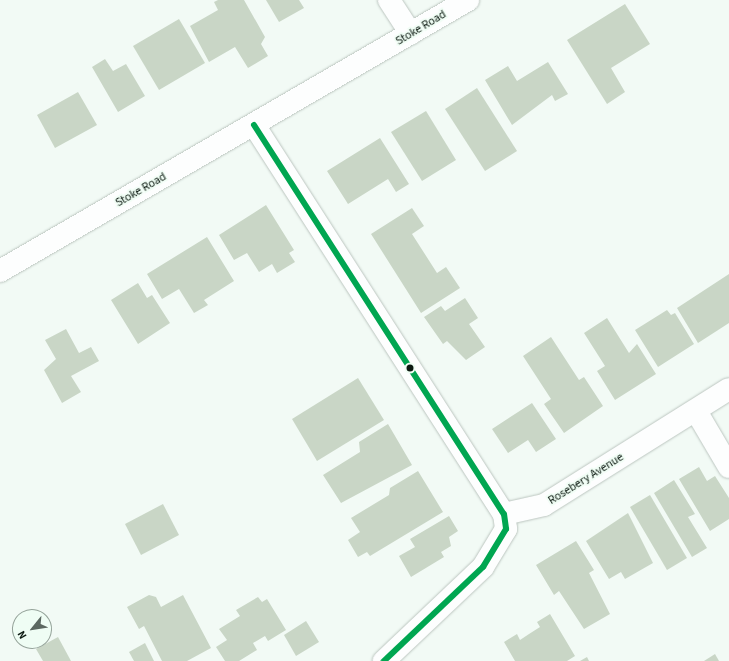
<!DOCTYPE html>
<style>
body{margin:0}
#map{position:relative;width:729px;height:661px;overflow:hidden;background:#f2faf5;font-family:"Source Sans 3",sans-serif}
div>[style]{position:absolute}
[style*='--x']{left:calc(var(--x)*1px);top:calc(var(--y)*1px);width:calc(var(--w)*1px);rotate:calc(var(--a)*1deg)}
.building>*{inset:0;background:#c9d6c6}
.roads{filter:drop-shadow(0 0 1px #bcc6c0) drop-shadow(0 0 1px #bcc6c0)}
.minor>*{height:22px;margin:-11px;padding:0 11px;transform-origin:11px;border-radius:11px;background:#fdfefe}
.bus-1>*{height:6px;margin:-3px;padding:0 3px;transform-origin:3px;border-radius:3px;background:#00a651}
.dots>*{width:11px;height:11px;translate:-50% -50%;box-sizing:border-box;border:2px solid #effdf4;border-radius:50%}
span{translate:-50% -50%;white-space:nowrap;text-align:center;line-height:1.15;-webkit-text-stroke:3.5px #effdf4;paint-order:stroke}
.street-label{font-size:12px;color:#0c1911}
.north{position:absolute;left:12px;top:609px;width:40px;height:40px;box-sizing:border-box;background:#effdf4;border:1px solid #94a299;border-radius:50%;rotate:240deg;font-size:11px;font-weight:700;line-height:16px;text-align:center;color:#0c1911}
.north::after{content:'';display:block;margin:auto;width:14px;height:18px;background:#5c6861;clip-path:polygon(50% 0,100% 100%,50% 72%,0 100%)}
</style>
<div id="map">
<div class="building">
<i style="clip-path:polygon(218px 0,244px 0,265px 37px,261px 44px,268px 56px,248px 68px,235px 47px,209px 62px,190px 26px,218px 10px,214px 2px)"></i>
<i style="clip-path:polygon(266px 0,299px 0,304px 8px,279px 22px)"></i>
<i style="clip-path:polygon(625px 4px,650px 44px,611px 68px,625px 92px,607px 104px,567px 40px)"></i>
<i style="clip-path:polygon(179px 19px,205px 63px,159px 90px,133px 46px)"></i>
<i style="clip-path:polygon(105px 59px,113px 71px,126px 64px,145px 96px,118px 112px,92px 67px)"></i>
<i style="clip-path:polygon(548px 62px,568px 94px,555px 101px,552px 95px,512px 125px,485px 80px,508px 66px,517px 81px)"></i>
<i style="clip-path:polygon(477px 88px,517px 151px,485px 171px,445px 109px)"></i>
<i style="clip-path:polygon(78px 92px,97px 125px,55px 148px,37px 115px)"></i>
<i style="clip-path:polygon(426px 111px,456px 160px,422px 181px,391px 132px)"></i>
<i style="clip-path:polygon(380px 138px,409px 184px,396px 192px,388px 179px,348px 204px,327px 171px)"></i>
<i style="clip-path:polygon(266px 205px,294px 250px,289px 253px,295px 262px,277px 273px,272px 264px,259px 272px,247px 253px,234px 260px,219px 235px)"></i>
<i style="clip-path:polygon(412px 208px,424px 226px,412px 234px,437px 273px,446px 267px,460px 288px,421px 313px,371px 234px)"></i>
<i style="clip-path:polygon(207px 237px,234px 281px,204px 300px,208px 305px,194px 313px,179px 289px,162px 299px,147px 274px)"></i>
<i style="clip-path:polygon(729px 274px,729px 323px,698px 343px,677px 308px)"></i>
<i style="clip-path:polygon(138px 283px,147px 298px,152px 295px,170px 323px,138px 344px,111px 300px)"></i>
<i style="clip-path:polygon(465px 298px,478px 318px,469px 324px,485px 347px,466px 360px,447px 341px,443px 344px,424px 317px,441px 306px,445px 311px)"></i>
<i style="clip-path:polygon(667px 310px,671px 315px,675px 313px,694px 344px,658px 367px,635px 330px)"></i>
<i style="clip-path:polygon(607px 318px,629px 353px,637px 344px,656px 374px,615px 400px,597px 371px,605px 366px,584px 333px)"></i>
<i style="clip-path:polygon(66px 329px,79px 353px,91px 347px,99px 361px,71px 376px,81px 392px,62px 403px,44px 370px,56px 359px,45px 340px)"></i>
<i style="clip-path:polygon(551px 337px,579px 380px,584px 377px,603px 406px,564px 433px,544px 404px,551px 399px,523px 356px)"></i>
<i style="clip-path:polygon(358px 378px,384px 420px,317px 461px,292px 419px)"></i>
<i style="clip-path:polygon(532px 403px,556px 439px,536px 452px,528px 440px,508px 453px,492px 429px)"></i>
<i style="clip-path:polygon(388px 424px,412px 465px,341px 503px,323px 475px,360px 452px,359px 442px)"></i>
<i style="clip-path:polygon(699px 467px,707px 481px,715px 476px,729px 498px,729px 519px,710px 531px,679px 479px)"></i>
<i style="clip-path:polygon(418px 471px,443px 512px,370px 556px,367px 552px,358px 557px,348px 540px,360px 532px,351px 518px,389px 495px,390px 488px)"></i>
<i style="clip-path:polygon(674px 480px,695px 514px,688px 517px,707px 548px,692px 557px,654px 493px)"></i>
<i style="clip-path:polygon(650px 495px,687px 558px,667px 570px,630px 507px)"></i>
<i style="clip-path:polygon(163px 504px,179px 535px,141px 555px,125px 524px)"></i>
<i style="clip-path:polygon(628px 513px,653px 563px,625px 579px,621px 572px,609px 579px,586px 541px)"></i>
<i style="clip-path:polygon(449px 516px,458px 531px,449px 537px,451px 546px,441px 552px,444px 557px,411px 577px,399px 556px,415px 547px,410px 539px)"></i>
<i style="clip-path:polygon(576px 541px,594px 570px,589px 573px,610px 614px,584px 629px,559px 591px,554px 595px,536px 565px)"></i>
<i style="clip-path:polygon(149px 595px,156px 597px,161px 607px,183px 595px,211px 648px,187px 661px,162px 661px,144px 626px,139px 629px,127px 607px)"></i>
<i style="clip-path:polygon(258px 597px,262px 602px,267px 599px,286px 630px,268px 641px,265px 636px,253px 643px,257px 650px,239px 661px,225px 661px,216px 647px,227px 640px,219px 629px,240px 616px,236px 610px)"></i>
<i style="clip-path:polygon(550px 614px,575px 656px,567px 661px,515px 661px,504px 642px,517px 634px,520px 640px,529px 634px,540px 627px,537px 622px)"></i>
<i style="clip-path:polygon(306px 621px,319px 642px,296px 656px,284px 635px)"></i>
<i style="clip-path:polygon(58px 637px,71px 661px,43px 661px,36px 649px)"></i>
<i style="clip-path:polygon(145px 643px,154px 661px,134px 661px,129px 652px)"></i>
<i style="clip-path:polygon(715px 654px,719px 661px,704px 661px)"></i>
<i style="clip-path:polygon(587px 657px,589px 661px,580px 661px)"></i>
</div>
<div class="roads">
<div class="minor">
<i style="--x:389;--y:0;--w:40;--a:57.1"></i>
<i style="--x:254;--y:125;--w:462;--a:57.3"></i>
<i style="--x:504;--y:514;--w:15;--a:82"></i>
<i style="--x:506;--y:529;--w:44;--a:121.2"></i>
<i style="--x:483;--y:567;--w:137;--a:136.5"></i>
<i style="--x:0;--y:271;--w:541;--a:-30.07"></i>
<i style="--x:696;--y:411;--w:65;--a:59.5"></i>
<i style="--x:504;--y:514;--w:41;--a:-12.7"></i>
<i style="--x:544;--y:505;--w:218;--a:-32.1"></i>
</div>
</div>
<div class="bus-1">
<i style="--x:254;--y:125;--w:462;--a:57.3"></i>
<i style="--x:504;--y:514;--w:15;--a:82"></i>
<i style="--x:506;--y:529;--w:44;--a:121.2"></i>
<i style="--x:483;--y:567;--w:137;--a:136.5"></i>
</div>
<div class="dots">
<i style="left:410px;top:368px;background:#0c1911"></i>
</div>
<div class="street-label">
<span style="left:421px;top:28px;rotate:-31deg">Stoke Road</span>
<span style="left:141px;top:190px;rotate:-30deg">Stoke Road</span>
<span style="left:586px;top:479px;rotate:-32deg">Rosebery Avenue</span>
</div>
<div class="north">N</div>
</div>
